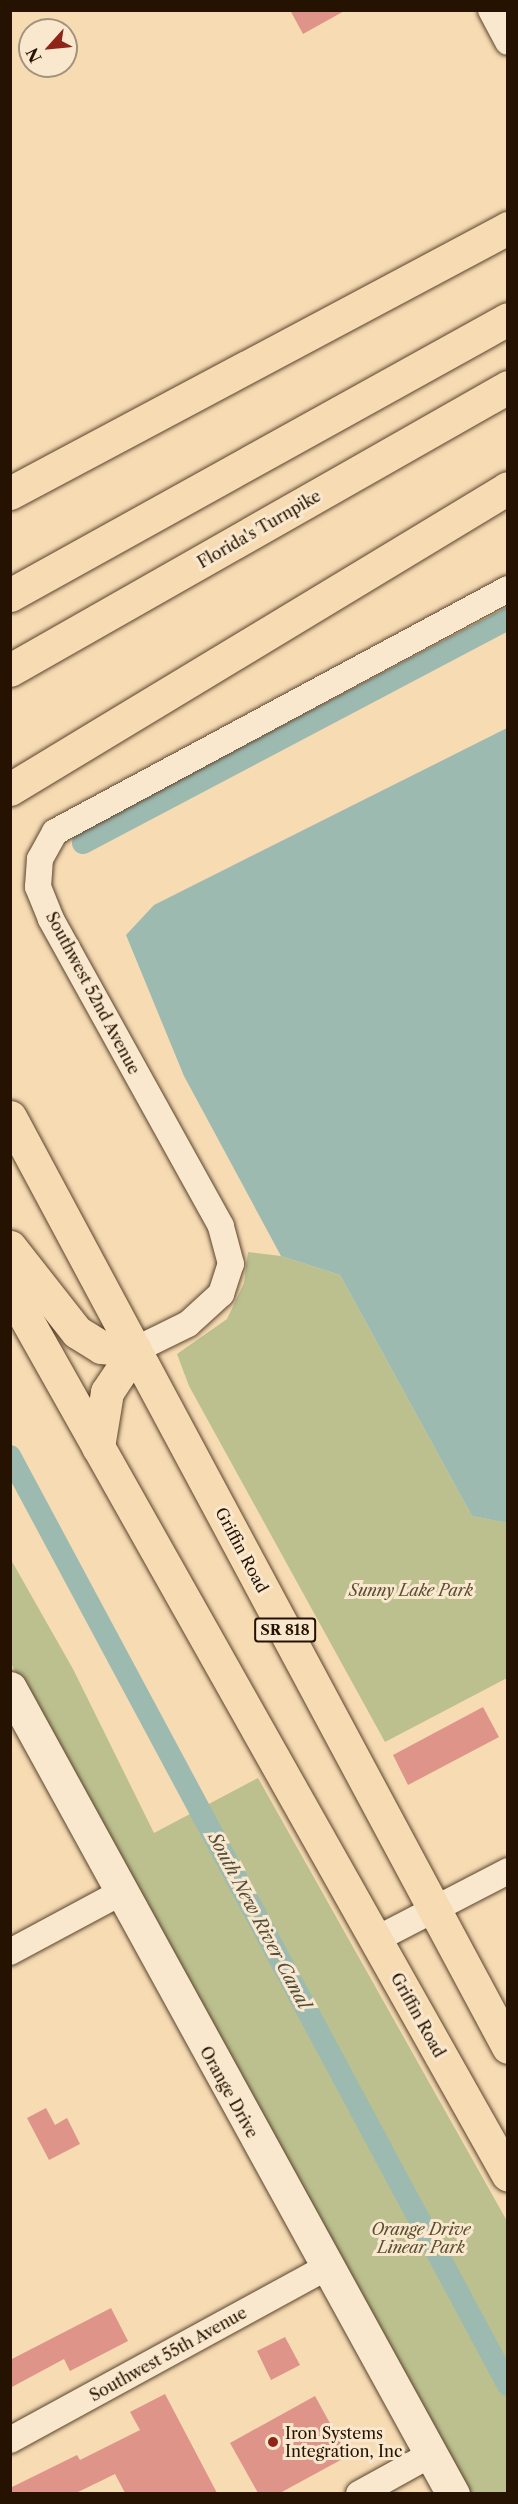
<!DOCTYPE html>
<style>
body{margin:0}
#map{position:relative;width:518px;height:2504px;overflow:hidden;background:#f6dbb3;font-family:"Libre Caslon Text",serif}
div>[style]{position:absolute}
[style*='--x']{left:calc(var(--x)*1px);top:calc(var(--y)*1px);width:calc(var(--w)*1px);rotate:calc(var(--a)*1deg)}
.green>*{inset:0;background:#bbc08e}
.water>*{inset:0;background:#9dbab1}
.canal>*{height:22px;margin:-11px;padding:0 11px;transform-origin:11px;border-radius:11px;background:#9dbab1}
.building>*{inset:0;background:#de9488}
.roads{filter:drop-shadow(0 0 2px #5a442d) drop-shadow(0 0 2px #5a442d)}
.street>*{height:26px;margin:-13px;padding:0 13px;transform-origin:13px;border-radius:13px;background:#f9e8ce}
.secondary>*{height:33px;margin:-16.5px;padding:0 16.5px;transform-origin:16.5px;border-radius:16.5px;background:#f9e8ce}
.primary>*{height:33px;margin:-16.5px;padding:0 16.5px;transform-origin:16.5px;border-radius:16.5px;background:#f6dbb3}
.highway>*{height:33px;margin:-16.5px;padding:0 16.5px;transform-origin:16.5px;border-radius:16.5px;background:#f6dbb3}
.dots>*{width:16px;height:16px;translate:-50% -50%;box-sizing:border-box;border:3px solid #f9e8ce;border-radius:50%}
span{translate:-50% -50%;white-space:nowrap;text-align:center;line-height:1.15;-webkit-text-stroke:6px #f9e8ce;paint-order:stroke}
.shield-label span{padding:2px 4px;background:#f9e8ce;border:2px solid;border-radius:4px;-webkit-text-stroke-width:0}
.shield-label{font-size:15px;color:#261200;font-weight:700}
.street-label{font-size:16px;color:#261200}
.park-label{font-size:16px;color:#5a4f32;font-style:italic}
.poi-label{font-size:16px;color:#261200}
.left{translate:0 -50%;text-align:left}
.water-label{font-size:18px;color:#504d3e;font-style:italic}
.frame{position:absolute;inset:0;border:12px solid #261200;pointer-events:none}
.north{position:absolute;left:18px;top:18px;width:60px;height:60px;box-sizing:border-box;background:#f9e8ce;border:2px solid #a5927c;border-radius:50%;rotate:243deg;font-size:16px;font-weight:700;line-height:24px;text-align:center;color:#261200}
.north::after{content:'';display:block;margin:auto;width:21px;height:27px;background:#8f2418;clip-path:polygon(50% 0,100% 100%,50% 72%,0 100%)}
</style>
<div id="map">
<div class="green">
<i style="clip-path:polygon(248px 1252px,281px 1256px,340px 1275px,472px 1516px,507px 1523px,507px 1678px,385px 1742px,189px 1386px,177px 1354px,227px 1319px,244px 1283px)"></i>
<i style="clip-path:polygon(10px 1558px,73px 1669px,154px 1833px,258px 1778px,507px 2221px,507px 2493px,463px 2493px,40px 1720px,11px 1663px)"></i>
</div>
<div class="water">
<i style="clip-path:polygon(507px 728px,507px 1523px,472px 1516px,340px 1275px,281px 1256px,184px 1076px,126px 935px,154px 905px)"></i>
</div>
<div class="canal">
<i style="--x:83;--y:843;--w:480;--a:-27.8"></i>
<i style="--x:10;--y:1456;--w:1054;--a:61.81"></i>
</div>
<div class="building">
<i style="clip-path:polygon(290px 10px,346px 10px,303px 34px)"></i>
<i style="clip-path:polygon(483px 1707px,499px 1737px,408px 1785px,393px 1755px)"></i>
<i style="clip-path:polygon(46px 2108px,55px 2125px,67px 2118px,80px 2144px,49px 2160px,27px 2118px)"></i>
<i style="clip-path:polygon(111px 2308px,128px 2341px,70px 2371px,64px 2359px,10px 2388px,10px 2360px)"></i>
<i style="clip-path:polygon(285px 2337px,300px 2365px,271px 2380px,257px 2351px)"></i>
<i style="clip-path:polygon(165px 2394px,217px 2493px,125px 2493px,115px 2474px,76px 2493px,10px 2493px,10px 2488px,77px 2455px,80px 2460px,140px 2430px,130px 2412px)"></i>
<i style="clip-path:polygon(315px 2396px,348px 2456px,280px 2493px,258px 2493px,230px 2443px)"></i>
</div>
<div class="roads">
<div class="street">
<i style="--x:491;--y:10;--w:36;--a:62"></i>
<i style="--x:135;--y:1350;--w:59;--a:-26.1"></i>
<i style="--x:188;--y:1324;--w:45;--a:-42.3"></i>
<i style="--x:221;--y:1294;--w:32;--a:-72"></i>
<i style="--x:231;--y:1264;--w:39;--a:-105"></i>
<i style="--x:221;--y:1226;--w:351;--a:-119"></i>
<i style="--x:51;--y:919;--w:35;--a:-112"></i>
<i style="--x:38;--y:887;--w:28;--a:-86"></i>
<i style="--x:40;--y:859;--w:31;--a:-61"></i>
<i style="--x:55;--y:832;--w:514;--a:-28.21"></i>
<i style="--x:375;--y:1940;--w:150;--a:-27.4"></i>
<i style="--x:10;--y:1952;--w:125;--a:-28.2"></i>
<i style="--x:10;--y:2440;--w:360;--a:-28.6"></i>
<i style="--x:359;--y:2494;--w:81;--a:-28.8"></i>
</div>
<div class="secondary">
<i style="--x:10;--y:1688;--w:920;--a:61.21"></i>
</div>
<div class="primary">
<i style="--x:10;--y:1117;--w:1055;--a:61.83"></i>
<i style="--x:10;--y:1247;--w:108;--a:51.8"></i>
<i style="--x:77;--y:1332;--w:28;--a:32"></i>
<i style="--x:101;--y:1347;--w:34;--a:5"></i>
<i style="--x:10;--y:1290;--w:1015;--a:60.63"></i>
<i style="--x:98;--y:1447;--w:56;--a:-80.7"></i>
<i style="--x:107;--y:1392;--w:50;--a:-56.3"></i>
</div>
<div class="highway">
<i style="--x:10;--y:493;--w:564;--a:-28.02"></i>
<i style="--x:10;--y:595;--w:569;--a:-29"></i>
<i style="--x:10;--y:670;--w:573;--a:-29.61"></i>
<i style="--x:10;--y:789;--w:582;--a:-31.15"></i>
</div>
</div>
<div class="dots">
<i style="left:273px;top:2442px;background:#8f2418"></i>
</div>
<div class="shield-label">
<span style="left:285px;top:1630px">SR 818</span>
</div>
<div class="street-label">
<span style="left:259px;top:529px;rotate:-30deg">Florida's Turnpike</span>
<span style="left:93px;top:993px;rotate:62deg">Southwest 52nd Avenue</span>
<span style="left:242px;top:1550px;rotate:62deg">Griffin Road</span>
<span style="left:418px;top:2015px;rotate:61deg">Griffin Road</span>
<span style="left:229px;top:2092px;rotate:61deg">Orange Drive</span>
<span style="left:168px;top:2354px;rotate:-29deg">Southwest 55th Avenue</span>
</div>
<div class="park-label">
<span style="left:411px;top:1590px">Sunny Lake Park</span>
<span style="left:421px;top:2238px">Orange Drive<br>Linear Park</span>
</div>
<div class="poi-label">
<span class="left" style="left:285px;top:2442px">Iron Systems<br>Integration, Inc</span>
</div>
<div class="water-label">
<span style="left:259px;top:1921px;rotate:62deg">South New River Canal</span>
</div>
<div class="frame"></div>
<div class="north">N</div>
</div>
